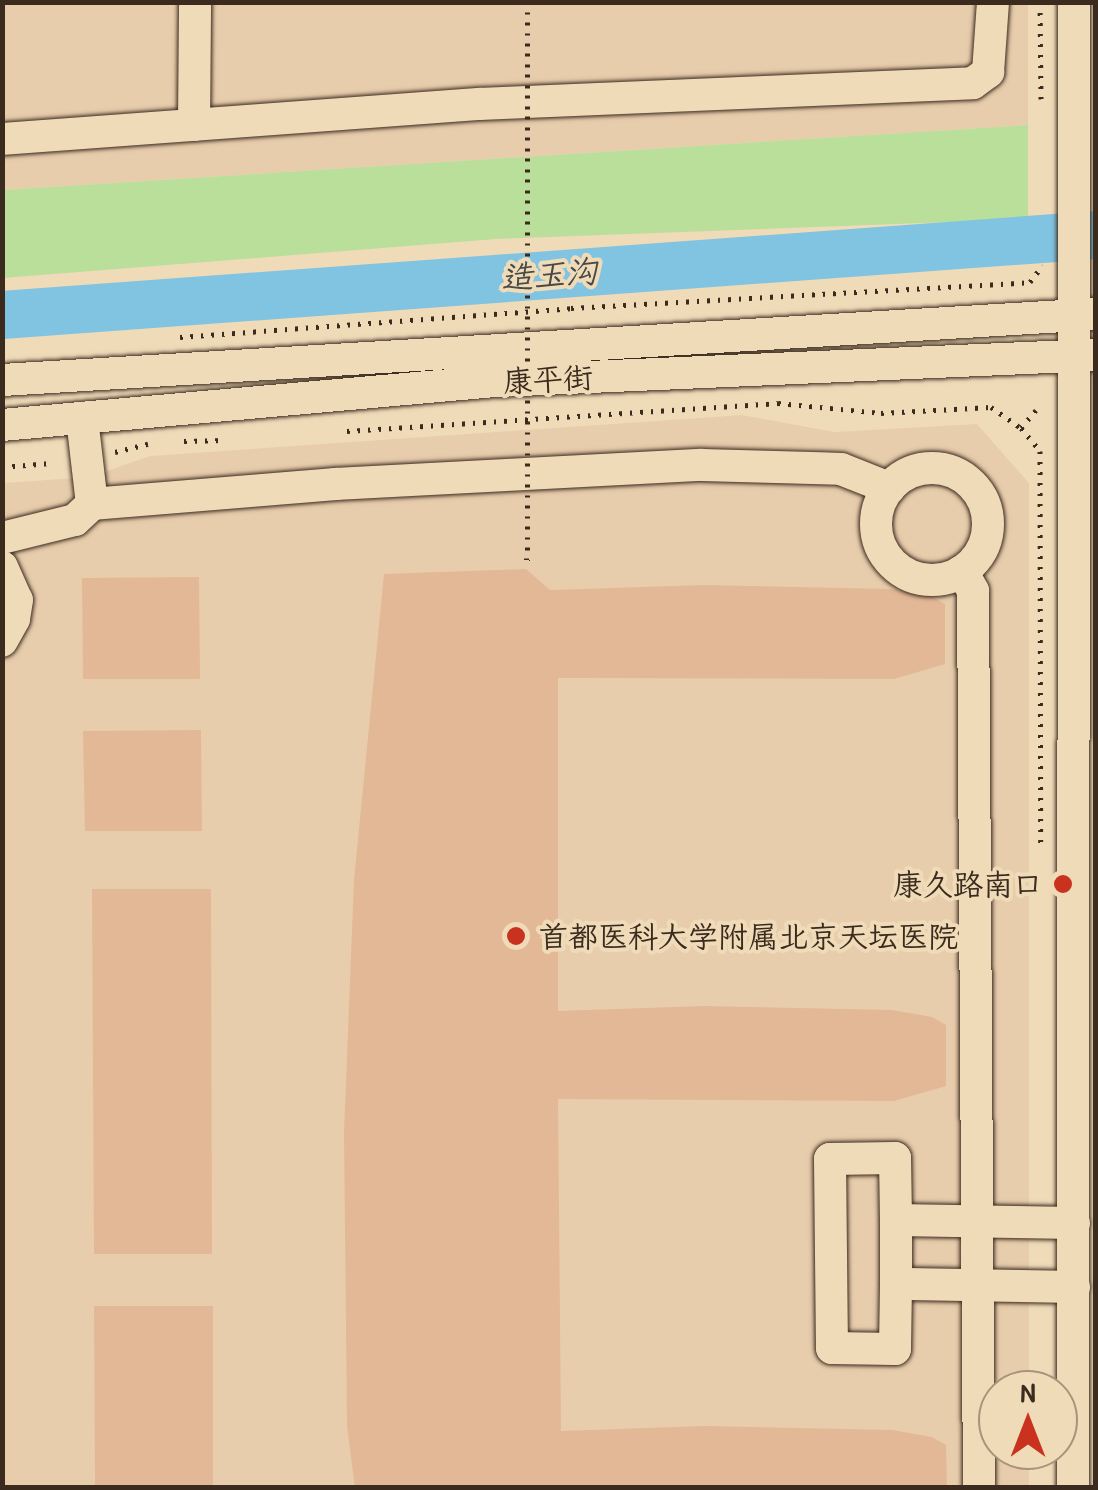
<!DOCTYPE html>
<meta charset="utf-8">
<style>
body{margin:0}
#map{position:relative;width:1098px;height:1490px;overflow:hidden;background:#f0dbb9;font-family:"Patrick Hand","LXGW WenKai TC",sans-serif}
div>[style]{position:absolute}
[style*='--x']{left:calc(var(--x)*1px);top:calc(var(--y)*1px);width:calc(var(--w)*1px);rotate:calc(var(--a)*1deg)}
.built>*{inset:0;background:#e8cdac}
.green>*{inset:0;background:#b9df9a}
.river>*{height:48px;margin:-24px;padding:0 24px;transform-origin:24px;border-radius:24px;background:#81c4e1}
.building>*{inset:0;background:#e3b897}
.path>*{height:5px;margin-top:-2.5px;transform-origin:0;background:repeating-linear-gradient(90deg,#3b2a1e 0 2.5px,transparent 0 10.5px)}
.roads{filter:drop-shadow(0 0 2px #3b2a1e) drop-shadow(0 0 2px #3b2a1e)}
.minor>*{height:32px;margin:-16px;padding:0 16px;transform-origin:16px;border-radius:16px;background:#f0dbb9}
.minor>.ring{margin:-16px;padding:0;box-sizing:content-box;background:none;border:32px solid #f0dbb9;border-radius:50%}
.path-bridge>*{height:5px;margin-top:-2.5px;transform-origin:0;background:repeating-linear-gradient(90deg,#3b2a1e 0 2.5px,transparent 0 10.5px)}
.dots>*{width:28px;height:28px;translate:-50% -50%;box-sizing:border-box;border:5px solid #f0dbb9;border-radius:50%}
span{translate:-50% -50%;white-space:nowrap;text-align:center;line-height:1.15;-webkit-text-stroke:8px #f0dbb9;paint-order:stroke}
.street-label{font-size:30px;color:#3b2a1e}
.poi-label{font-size:30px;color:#3b2a1e}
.right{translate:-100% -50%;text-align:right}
.left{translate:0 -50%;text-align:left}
.water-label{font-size:32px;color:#494945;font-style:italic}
.frame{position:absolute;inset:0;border:5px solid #3b2a1e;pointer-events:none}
.north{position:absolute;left:978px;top:1370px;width:100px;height:100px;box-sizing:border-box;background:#f0dbb9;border:2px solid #a8947b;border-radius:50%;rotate:0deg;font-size:28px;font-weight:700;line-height:40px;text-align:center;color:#3b2a1e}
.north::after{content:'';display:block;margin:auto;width:35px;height:45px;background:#c8321e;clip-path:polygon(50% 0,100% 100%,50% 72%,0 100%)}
</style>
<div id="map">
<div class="built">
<i style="clip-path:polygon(3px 3px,1028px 3px,1028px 125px,3px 190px)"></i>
<i style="clip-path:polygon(742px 415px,835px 432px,977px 424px,1029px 483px,1029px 1390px,998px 1390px,998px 1450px,1029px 1450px,1029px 1487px,3px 1488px,3px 483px,90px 477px,150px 456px)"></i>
</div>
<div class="green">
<i style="clip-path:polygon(1028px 125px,1028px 219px,496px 239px,3px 278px,3px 190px)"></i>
</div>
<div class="river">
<i style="--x:2;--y:315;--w:1097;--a:-4.18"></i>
</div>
<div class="building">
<i style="clip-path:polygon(526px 569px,550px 590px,704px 585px,891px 589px,931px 596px,945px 604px,945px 664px,894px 679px,558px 678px,558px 1011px,704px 1006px,892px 1010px,932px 1017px,946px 1025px,946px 1086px,894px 1101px,558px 1099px,561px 1431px,705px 1426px,892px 1430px,932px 1437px,946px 1445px,947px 1488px,355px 1488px,347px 1426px,344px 1132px,354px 880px,384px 574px)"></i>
<i style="clip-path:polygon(199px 577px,200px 679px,83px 679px,82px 578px)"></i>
<i style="clip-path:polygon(201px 730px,202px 831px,85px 831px,83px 731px)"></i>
<i style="clip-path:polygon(92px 889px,211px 889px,212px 1254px,94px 1254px)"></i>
<i style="clip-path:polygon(94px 1306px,213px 1306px,213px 1488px,95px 1488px)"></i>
</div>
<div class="path">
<i style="--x:1040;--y:2;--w:97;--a:89.4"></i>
<i style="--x:180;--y:337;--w:392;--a:-4.2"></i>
<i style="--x:571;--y:308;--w:460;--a:-3.2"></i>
<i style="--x:1030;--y:282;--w:21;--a:-53"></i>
<i style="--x:1036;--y:410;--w:23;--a:130"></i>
<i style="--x:1021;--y:428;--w:30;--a:50"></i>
<i style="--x:1040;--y:451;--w:396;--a:89.9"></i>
<i style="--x:347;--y:431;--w:432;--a:-3.7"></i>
<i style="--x:778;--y:403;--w:103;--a:5.5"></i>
<i style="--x:881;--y:413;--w:110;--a:-3.1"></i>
<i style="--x:991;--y:407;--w:37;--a:35"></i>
<i style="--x:184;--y:441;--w:42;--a:-1.4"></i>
<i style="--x:115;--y:452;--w:34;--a:-14"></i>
<i style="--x:2;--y:467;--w:49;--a:-4.7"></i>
</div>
<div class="roads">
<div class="minor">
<i style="--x:194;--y:125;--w:123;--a:-89.5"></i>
<i style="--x:2;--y:139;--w:478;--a:-4.2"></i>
<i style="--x:479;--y:104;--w:494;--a:-2.4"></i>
<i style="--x:973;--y:83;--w:19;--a:-36"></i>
<i style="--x:988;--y:72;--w:70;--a:-85.9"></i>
<i style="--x:2;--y:380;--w:1096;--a:-3.45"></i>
<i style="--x:82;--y:418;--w:87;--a:83.4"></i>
<i style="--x:92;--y:504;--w:244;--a:-4.7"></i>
<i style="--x:335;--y:484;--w:367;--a:-3"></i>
<i style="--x:702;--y:465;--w:139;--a:1.6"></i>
<i style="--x:841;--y:469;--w:52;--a:21.6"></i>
<i style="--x:2;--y:425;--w:497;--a:-5.1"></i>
<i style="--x:497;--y:381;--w:599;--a:-2.49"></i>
<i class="ring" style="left:876px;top:468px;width:80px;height:80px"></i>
<i style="--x:2;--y:538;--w:75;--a:-13.9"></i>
<i style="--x:75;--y:520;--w:23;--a:-43"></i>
<i style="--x:2;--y:567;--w:36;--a:66"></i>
<i style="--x:17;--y:600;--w:19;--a:99"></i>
<i style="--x:14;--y:619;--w:25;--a:119"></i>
<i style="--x:962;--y:571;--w:23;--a:61"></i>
<i style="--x:973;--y:591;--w:897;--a:89.62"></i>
<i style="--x:896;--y:1220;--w:62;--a:-90.9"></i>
<i style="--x:895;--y:1158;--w:65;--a:179.1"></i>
<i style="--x:830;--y:1159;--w:189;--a:89.4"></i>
<i style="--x:832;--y:1348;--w:63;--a:0.9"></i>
<i style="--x:895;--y:1349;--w:65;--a:-89.1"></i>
<i style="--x:1074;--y:1287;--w:178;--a:-179"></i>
<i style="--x:896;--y:1284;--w:64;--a:-90"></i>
<i style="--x:896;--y:1220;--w:178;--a:1"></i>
<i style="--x:1073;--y:1488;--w:1486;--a:-89.96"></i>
</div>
</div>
<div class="path-bridge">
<i style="--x:527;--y:560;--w:558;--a:-89.9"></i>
</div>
<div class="dots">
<i style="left:1063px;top:884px;background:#c8321e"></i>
<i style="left:516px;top:936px;background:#c8321e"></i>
</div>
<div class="street-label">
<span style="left:548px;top:379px;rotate:-3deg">康平街</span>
</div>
<div class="poi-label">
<span class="right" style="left:1043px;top:884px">康久路南口</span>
<span class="left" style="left:538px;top:936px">首都医科大学附属北京天坛医院</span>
</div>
<div class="water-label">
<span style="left:549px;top:275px;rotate:-4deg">造玉沟</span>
</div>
<div class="frame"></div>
<div class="north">N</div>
</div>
